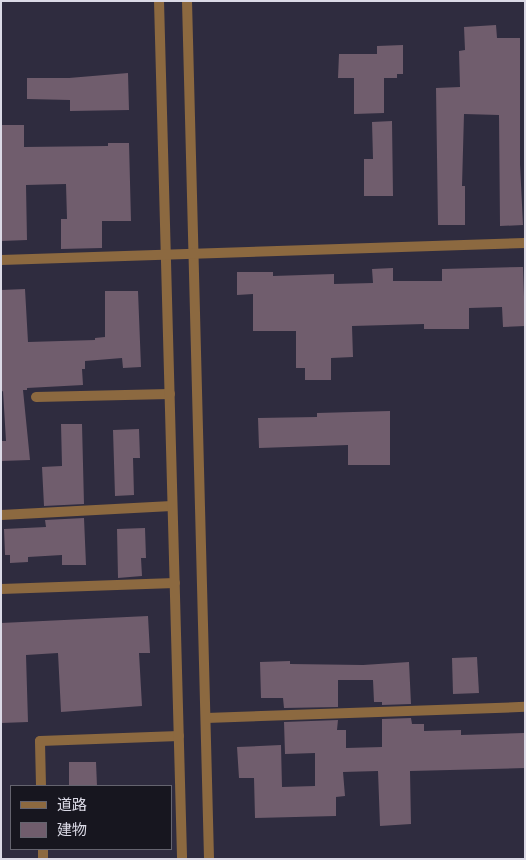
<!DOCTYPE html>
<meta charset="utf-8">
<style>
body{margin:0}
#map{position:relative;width:526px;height:860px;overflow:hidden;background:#2f2c3f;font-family:Overpass,"Noto Sans JP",sans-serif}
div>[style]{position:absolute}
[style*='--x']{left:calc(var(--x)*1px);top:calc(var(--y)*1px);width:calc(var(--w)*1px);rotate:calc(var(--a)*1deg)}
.building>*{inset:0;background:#705d6d}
.minor>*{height:10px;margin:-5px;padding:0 5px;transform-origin:5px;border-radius:5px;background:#8c6940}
.tertiary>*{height:10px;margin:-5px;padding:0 5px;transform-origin:5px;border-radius:5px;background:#8c6940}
span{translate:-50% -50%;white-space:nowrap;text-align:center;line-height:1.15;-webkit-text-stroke:4.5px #17161f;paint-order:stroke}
.frame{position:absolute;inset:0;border:2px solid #dbdae6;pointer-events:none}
.legend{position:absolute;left:10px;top:785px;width:162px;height:65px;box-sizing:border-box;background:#17161f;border:1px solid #65646f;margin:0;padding:6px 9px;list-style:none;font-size:15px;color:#dbdae6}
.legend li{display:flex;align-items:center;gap:10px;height:25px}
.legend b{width:25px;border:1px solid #65646f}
</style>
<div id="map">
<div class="building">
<i style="clip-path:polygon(496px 25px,497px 38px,520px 38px,520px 164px,523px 225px,500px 226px,499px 115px,464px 114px,462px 186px,465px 186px,465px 225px,438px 225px,436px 88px,460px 87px,459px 51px,465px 50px,464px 27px)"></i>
<i style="clip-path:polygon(403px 45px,403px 74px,397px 74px,397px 78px,384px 78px,384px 113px,354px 114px,354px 78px,338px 78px,339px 54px,377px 54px,377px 46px)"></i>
<i style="clip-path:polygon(128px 73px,129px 110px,70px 111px,70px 100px,27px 99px,27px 78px,69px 78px)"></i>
<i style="clip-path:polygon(392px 121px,393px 196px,364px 196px,364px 159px,373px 159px,372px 122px)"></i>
<i style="clip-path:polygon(1px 125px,24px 125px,24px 147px,108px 146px,108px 143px,129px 143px,131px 221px,102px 221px,102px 248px,61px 249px,61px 219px,67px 219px,66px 184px,26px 185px,27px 240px,1px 241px)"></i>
<i style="clip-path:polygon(523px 267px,525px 326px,503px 327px,502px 307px,469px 308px,469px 329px,424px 329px,424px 324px,352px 326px,353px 357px,331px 358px,331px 380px,305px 380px,305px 368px,296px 368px,296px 331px,253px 331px,253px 294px,237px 295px,237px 272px,273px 272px,273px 276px,334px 274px,334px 284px,373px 283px,372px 269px,393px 268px,393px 281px,442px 281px,442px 269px)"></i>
<i style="clip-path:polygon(25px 289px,28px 342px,95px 340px,95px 338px,105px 337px,105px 291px,138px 291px,141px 367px,123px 368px,122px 358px,85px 361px,85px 369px,82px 369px,83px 385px,27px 388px,27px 390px,23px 390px,30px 460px,1px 461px,1px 441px,6px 441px,3px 391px,1px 392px,1px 290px)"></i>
<i style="clip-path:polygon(390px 411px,390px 465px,348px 465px,348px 445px,259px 448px,258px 418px,317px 417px,317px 413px)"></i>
<i style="clip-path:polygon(61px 424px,82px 424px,84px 504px,44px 506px,42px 467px,62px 466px)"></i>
<i style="clip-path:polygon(139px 429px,140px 458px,133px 458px,134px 495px,115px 496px,113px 430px)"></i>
<i style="clip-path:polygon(84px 518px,86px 565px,62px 565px,62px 555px,28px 557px,28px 562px,10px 563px,10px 555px,5px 555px,4px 529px,46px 527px,45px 520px)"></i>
<i style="clip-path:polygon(145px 528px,146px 558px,141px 558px,142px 576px,118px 578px,117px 529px)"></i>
<i style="clip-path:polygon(148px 616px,150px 653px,139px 653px,142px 706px,61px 712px,58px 653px,26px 655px,28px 722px,1px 723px,1px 623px)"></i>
<i style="clip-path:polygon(477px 657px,479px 693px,453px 694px,452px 658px)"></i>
<i style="clip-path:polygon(290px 661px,290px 664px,363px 665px,409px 662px,411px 704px,382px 705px,382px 702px,374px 702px,373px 680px,338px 680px,338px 707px,284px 708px,283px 698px,261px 698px,260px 662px)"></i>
<i style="clip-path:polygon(411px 718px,412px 724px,424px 724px,424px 731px,461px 730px,461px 735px,524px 733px,525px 768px,410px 771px,411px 824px,380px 826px,378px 771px,343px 772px,345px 796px,336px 797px,336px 816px,255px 818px,254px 778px,239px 778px,237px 747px,281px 745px,282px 787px,315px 786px,315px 753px,285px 754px,284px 722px,338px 720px,337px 730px,346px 730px,346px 748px,382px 747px,382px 719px)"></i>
<i style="clip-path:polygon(69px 762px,96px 762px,97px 786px,69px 786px)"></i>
</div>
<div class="minor">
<i style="--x:36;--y:397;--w:134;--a:-1.3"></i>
<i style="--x:1;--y:515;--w:171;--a:-3"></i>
<i style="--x:1;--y:589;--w:174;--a:-2"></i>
<i style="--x:206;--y:718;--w:319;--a:-2"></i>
<i style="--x:41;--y:786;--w:45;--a:-91.3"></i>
<i style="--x:40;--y:741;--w:139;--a:-2.1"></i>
<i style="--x:43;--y:849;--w:10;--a:90"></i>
</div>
<div class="tertiary">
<i style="--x:159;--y:1;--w:858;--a:88.46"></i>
<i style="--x:187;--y:1;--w:858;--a:88.53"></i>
<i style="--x:1;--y:260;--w:524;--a:-1.86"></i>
</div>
<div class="frame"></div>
<ul class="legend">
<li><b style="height:6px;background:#8c6940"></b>道路</li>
<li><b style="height:14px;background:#705d6d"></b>建物</li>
</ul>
</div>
